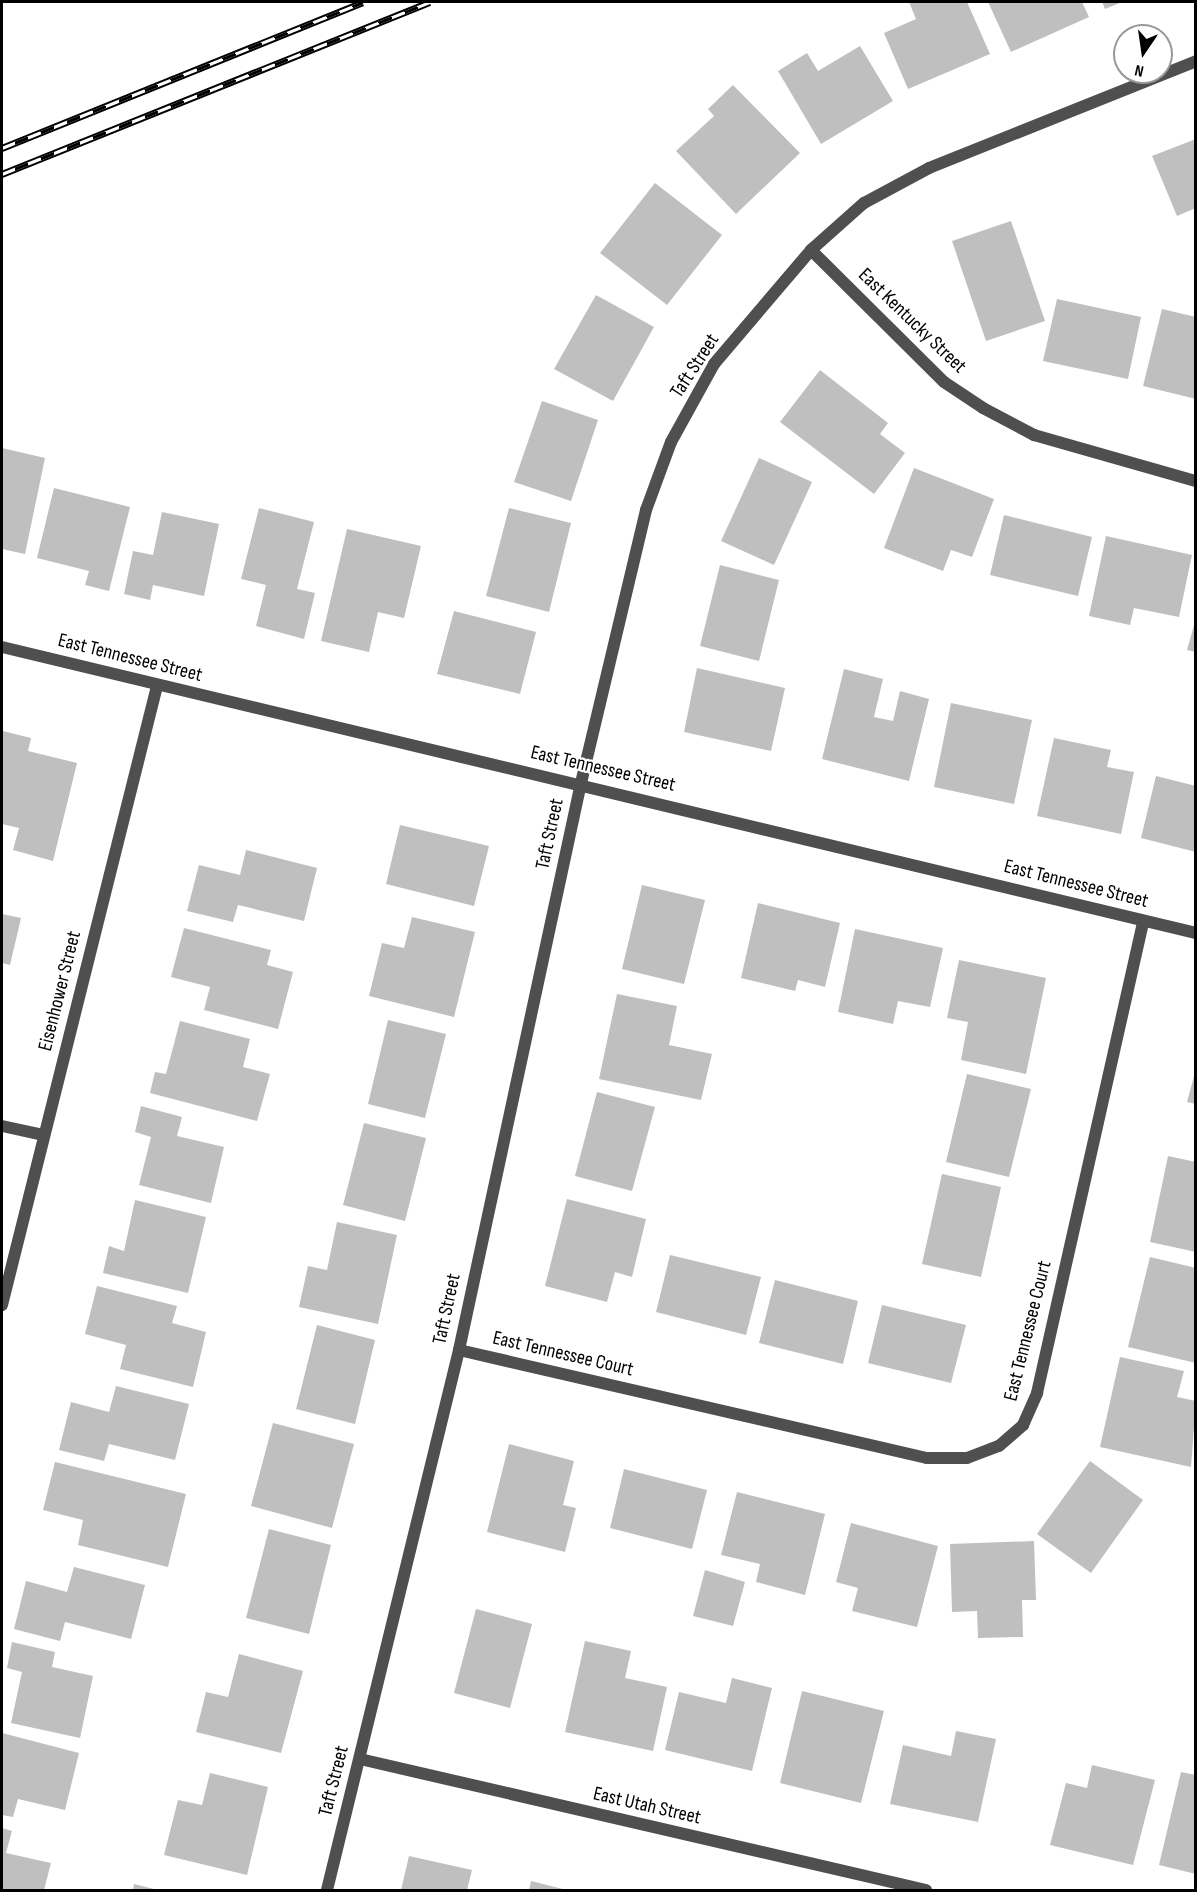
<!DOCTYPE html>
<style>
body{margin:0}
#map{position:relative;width:1197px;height:1892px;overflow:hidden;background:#fff;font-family:"Sofia Sans Condensed",sans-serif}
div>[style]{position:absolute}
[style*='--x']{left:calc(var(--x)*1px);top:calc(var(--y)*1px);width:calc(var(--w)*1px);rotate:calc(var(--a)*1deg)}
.building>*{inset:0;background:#bfbfbf}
.minor>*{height:12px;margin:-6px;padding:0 6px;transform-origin:6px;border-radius:6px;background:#4f4f4f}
.rail>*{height:7px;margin-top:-3.5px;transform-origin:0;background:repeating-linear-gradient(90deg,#fff 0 14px,#000 0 28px);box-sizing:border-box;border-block:2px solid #000}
span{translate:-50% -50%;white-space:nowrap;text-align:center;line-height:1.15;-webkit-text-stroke:4.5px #fff;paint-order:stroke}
.street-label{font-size:20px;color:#000}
.frame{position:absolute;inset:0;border:3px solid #000;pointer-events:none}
.north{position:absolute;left:1113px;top:24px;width:60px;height:60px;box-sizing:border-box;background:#fff;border:2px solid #999;border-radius:50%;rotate:193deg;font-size:16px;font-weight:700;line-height:24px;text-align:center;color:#000}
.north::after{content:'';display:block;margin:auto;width:21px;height:27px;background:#000;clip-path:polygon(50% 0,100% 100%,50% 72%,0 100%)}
</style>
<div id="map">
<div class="building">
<i style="clip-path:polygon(909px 2px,967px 2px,990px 54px,908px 89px,884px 33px,916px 19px)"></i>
<i style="clip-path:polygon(988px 2px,1082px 2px,1089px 17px,1011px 52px)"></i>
<i style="clip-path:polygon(1102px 2px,1122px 2px,1105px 9px)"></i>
<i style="clip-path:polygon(860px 46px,893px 101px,821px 144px,778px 71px,807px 53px,818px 71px)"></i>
<i style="clip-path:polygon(733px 85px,800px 153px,736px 214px,676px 151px,714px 116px,708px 109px)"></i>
<i style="clip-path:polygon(1196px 139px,1196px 208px,1177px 216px,1152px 156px)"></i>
<i style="clip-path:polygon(655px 183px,722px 235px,667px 305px,600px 253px)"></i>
<i style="clip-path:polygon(1011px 221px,1045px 321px,986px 341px,952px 241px)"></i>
<i style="clip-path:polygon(596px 295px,654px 327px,613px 401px,554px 369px)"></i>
<i style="clip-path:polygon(1057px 299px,1141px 317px,1128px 379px,1043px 361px)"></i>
<i style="clip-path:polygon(1162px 309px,1196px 317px,1196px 399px,1143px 386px)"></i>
<i style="clip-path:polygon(820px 370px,888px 423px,880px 434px,905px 453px,874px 494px,780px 422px)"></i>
<i style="clip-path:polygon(542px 401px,598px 420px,571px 501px,514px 482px)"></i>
<i style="clip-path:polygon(2px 448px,45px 458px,25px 554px,2px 549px)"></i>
<i style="clip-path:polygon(759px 458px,812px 482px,774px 565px,721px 541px)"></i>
<i style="clip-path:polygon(914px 468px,994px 499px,972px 557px,951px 550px,943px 571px,884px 548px)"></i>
<i style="clip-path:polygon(54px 488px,130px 507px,109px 591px,85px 585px,89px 571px,37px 558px)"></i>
<i style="clip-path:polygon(259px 508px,314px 522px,297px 589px,315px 593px,304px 639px,256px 626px,266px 585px,241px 579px)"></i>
<i style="clip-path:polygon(509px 508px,571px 523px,549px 612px,486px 596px)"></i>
<i style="clip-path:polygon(162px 512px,219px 524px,204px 596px,153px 585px,150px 600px,124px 594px,133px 551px,153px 555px)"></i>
<i style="clip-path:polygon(1004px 515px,1092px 537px,1078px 596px,990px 575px)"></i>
<i style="clip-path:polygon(347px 529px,421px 546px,404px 618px,378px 612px,369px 652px,321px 641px)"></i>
<i style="clip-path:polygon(1106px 536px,1192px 555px,1179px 617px,1134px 608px,1130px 625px,1089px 616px)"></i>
<i style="clip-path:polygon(720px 565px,779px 580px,759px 661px,700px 646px)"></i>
<i style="clip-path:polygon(454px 611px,536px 632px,520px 694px,437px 674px)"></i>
<i style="clip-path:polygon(1196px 618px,1196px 652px,1187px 650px)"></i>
<i style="clip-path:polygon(697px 668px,785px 688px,771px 751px,684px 732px)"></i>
<i style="clip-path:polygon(844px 669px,883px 679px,874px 717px,893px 721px,900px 691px,929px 699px,909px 781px,822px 759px)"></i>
<i style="clip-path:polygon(951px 703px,1032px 720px,1014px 804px,934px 787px)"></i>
<i style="clip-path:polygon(3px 731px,31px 738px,28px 751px,77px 763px,53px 861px,13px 850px,19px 828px,2px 824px)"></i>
<i style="clip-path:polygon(1054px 738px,1111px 750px,1107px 767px,1134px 772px,1121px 834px,1037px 816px)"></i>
<i style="clip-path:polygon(1156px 776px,1196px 786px,1196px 852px,1141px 838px)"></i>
<i style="clip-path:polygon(400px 825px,489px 846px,474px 906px,386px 884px)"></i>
<i style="clip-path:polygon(246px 850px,317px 868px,304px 921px,238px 905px,233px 922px,187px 911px,199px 865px,240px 875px)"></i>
<i style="clip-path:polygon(642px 885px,705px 900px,684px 984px,622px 969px)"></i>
<i style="clip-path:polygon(758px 903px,840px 923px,825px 987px,798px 980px,795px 991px,741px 978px)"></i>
<i style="clip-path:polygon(2px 914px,21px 918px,10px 965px,2px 963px)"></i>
<i style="clip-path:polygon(412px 917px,475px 932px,454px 1017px,369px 996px,382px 943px,404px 948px)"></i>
<i style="clip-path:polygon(184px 928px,271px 950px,267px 965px,293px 972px,278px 1029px,204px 1010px,210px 987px,171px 977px)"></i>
<i style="clip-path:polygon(855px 929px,943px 948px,930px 1007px,898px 1001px,893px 1024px,838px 1012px)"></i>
<i style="clip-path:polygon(959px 960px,1046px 978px,1026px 1074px,961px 1060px,968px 1022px,947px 1018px)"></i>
<i style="clip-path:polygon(617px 994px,677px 1006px,669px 1045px,712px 1054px,701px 1100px,599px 1079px)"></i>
<i style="clip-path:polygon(388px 1020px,446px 1034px,425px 1118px,368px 1104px)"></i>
<i style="clip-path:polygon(180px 1021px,250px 1039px,243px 1067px,270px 1074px,257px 1121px,150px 1093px,155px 1072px,166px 1074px)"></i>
<i style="clip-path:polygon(1196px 1069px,1196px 1104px,1187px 1102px)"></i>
<i style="clip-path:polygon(967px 1074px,1031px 1089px,1009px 1177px,946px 1162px)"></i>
<i style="clip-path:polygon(597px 1092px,655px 1107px,632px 1191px,575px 1176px)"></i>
<i style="clip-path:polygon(141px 1106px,182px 1117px,177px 1136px,224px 1147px,211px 1203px,139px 1185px,151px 1137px,135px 1132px)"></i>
<i style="clip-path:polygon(364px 1123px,426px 1138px,405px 1221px,343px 1205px)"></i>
<i style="clip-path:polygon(1168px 1156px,1196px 1162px,1196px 1252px,1150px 1242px)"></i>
<i style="clip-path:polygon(942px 1174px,1001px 1187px,981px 1277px,922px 1264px)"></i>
<i style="clip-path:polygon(567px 1199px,646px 1219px,632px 1277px,615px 1272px,607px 1302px,545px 1286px)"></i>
<i style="clip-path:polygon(135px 1200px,206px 1217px,188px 1293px,103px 1273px,109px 1246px,124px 1251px)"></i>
<i style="clip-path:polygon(337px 1222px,397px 1235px,378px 1324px,299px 1307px,308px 1266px,327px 1270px)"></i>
<i style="clip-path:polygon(670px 1255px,761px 1277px,746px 1335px,656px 1312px)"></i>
<i style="clip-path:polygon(1150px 1257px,1196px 1268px,1196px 1363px,1128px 1347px)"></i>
<i style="clip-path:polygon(775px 1280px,858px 1301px,843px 1364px,759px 1343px)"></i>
<i style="clip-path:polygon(97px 1286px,177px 1306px,172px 1323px,206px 1332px,193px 1387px,120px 1369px,126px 1345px,85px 1334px)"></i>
<i style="clip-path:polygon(882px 1305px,966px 1325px,951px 1383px,868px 1363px)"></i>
<i style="clip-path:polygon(317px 1325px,375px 1340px,355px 1424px,296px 1409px)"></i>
<i style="clip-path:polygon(1120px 1357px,1184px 1371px,1177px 1397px,1196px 1401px,1191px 1467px,1100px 1447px)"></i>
<i style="clip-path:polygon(116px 1386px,189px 1404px,175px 1460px,109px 1444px,104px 1461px,59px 1450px,71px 1402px,109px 1412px)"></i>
<i style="clip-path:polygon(273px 1423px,354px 1444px,332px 1528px,251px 1506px)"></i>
<i style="clip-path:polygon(509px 1444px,574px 1461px,563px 1505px,576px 1508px,565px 1552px,487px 1532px)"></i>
<i style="clip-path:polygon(1090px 1461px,1143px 1500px,1091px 1573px,1037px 1534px)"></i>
<i style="clip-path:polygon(55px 1462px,186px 1494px,168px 1567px,78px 1545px,83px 1520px,43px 1510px)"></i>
<i style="clip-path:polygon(624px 1469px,707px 1490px,692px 1549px,610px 1528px)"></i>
<i style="clip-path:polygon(737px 1492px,825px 1514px,805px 1595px,756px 1582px,760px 1564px,721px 1555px)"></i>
<i style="clip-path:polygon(851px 1523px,938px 1546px,917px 1627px,852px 1611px,858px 1588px,836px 1582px)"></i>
<i style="clip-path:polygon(269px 1529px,331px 1545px,309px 1634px,246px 1618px)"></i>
<i style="clip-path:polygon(1034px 1541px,1036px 1600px,1022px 1600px,1023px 1637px,978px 1638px,977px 1611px,952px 1612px,950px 1544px)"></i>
<i style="clip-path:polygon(74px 1567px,145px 1585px,131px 1639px,65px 1622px,60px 1641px,14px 1629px,26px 1581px,67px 1592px)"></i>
<i style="clip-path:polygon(705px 1570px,745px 1582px,733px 1626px,693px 1616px)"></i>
<i style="clip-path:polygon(476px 1609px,532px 1624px,510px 1708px,454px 1693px)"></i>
<i style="clip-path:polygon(585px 1641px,631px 1651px,625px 1678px,667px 1687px,653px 1751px,565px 1732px)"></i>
<i style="clip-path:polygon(12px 1642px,55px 1652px,52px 1667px,93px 1676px,80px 1738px,11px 1723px,22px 1672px,7px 1668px)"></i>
<i style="clip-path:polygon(239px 1654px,303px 1671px,281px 1753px,196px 1732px,206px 1692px,228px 1697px)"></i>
<i style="clip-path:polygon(732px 1678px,772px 1688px,752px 1771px,665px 1750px,679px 1692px,726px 1703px)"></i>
<i style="clip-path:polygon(802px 1691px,884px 1711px,861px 1803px,780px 1783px)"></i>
<i style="clip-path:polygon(956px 1731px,996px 1739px,978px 1822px,890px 1804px,903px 1745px,951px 1756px)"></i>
<i style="clip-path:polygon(2px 1733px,79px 1753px,65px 1810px,18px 1799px,13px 1817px,2px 1815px)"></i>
<i style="clip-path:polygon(1092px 1765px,1155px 1780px,1133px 1865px,1050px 1845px,1066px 1783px,1087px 1788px)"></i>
<i style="clip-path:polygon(1181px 1772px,1196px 1775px,1196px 1874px,1159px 1865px)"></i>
<i style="clip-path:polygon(210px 1773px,268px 1787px,247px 1875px,164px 1855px,178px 1800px,202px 1805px)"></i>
<i style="clip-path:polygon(2px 1828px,12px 1831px,6px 1853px,51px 1863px,44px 1890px,2px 1890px)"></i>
<i style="clip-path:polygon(409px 1856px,472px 1870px,467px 1890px,401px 1890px)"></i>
<i style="clip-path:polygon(531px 1881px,567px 1890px,529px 1890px)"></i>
<i style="clip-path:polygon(134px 1884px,158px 1890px,133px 1890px)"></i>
</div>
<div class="minor">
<i style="--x:811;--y:250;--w:187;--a:44.8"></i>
<i style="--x:944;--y:382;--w:47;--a:33.7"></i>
<i style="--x:983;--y:408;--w:58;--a:27.9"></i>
<i style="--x:1034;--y:435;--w:168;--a:15.9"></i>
<i style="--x:2;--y:647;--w:1228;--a:13.47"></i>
<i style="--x:2;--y:1126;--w:43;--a:12.1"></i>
<i style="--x:2;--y:1305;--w:638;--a:-75.94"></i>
<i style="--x:459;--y:1350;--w:480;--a:13"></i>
<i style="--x:927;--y:1458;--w:40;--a:0"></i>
<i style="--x:967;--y:1458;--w:34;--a:-21"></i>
<i style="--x:999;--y:1446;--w:32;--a:-41"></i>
<i style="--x:1023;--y:1425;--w:35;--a:-66"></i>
<i style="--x:1037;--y:1393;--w:484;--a:-77.3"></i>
<i style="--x:360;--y:1759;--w:581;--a:13.03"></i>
<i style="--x:327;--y:1890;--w:556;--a:-76.26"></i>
<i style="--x:459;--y:1350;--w:580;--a:-77.86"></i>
<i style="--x:581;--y:783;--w:281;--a:-76.6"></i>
<i style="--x:646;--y:510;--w:72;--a:-69.8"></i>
<i style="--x:671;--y:442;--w:89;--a:-61.1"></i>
<i style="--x:714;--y:364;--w:150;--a:-49.6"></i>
<i style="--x:811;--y:250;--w:71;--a:-41.6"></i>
<i style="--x:864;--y:203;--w:74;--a:-28.3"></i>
<i style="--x:929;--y:168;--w:288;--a:-21.8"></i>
</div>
<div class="rail">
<i style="--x:2;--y:148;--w:389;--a:-22"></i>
<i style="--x:2;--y:174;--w:461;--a:-21.9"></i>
</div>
<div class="street-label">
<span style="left:912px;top:321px;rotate:44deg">East Kentucky Street</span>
<span style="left:695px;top:366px;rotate:-57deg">Taft Street</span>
<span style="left:130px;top:658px;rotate:14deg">East Tennessee Street</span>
<span style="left:603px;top:769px;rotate:13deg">East Tennessee Street</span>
<span style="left:550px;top:834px;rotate:-78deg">Taft Street</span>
<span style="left:1076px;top:884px;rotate:14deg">East Tennessee Street</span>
<span style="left:60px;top:991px;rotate:-76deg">Eisenhower Street</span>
<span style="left:447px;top:1309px;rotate:-78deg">Taft Street</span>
<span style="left:1028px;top:1331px;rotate:-76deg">East Tennessee Court</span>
<span style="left:563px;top:1354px;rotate:13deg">East Tennessee Court</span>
<span style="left:334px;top:1781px;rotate:-76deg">Taft Street</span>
<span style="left:647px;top:1806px;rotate:13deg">East Utah Street</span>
</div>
<div class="frame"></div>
<div class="north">N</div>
</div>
